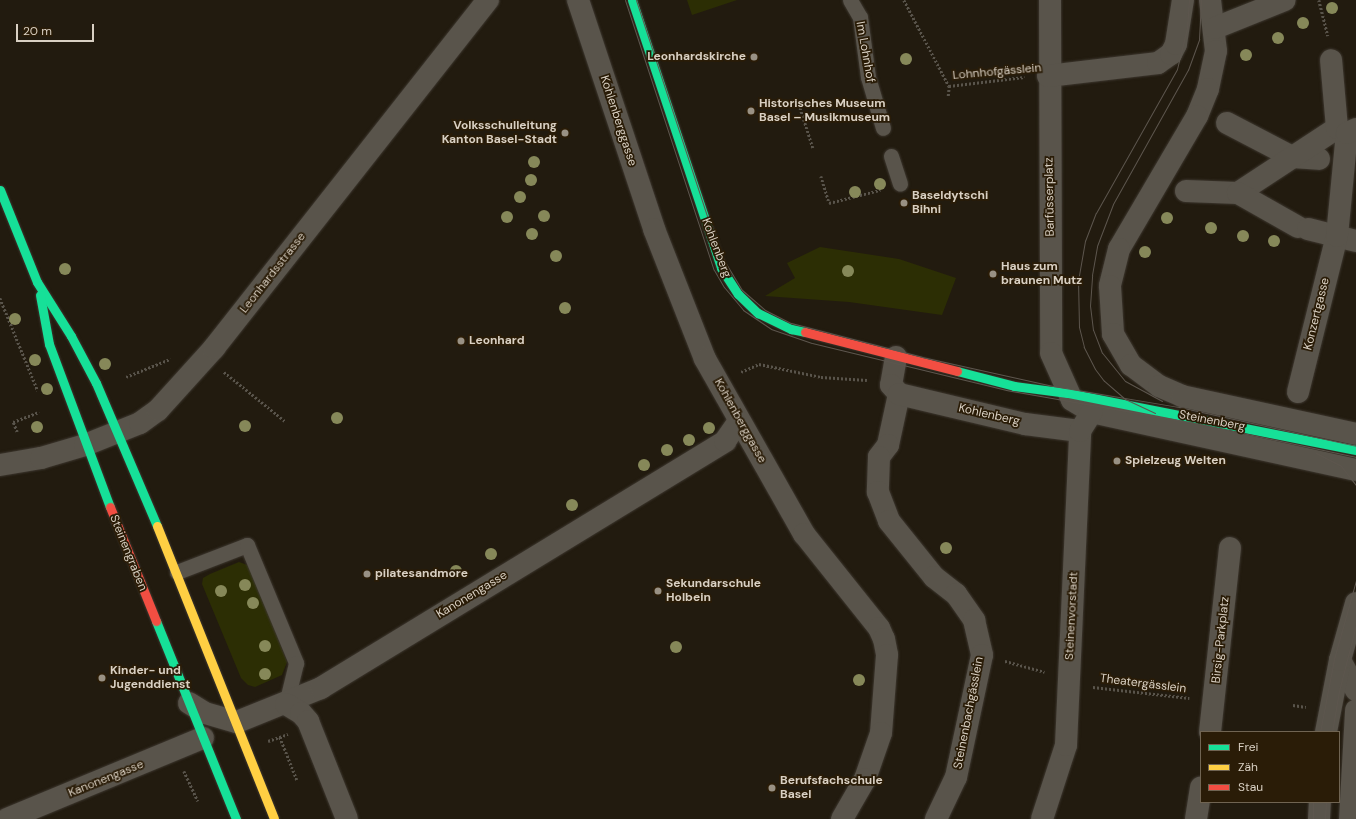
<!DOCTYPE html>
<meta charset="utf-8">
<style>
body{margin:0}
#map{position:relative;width:1356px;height:819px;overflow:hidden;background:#221b0f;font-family:"DM Sans",sans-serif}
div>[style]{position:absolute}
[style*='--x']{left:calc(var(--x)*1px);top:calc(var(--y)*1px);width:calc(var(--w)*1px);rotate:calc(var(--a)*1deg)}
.green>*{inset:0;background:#2c2e04}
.path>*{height:2.5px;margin-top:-1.25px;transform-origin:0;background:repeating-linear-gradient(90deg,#59544b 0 2px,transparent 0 4px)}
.roads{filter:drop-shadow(0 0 1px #3d372f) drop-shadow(0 0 1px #3d372f)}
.lane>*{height:15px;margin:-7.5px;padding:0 7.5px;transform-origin:7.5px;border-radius:7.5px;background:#59544b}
.street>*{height:22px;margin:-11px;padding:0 11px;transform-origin:11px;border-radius:11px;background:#59544b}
.fast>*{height:9px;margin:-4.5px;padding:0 4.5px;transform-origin:4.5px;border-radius:4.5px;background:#16e098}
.slow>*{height:9px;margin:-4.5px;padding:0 4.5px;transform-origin:4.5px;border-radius:4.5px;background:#ffcf43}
.jam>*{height:9px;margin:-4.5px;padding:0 4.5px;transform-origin:4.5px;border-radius:4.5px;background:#f24e42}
.tram>*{height:1px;margin:-0.5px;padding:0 0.5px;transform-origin:0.5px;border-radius:0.5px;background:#5d564e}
.trees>*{width:12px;height:12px;margin:-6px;border-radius:50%;background:#868859}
.dots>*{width:11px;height:11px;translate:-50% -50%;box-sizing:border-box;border:2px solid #2a1c07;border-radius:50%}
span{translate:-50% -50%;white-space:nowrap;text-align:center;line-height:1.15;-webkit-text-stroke:3.5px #2a1c07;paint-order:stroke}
.street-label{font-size:12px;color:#d9d0c3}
.poi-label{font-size:12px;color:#d9d0c3;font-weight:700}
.right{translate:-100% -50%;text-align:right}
.left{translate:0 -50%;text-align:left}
.legend{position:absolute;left:1200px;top:731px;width:140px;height:72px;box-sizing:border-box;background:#2a1c07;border:1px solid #706452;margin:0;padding:5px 7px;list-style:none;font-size:12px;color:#d9d0c3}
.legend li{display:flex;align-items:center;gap:8px;height:20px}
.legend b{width:20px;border:1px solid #706452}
.scale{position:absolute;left:16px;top:24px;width:78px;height:18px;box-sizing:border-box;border:2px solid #d9d0c3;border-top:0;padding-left:5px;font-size:12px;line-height:14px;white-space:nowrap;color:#d9d0c3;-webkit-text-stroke:3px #2a1c07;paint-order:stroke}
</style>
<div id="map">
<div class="green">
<i style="clip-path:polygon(687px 0,737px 0,692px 15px)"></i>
<i style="clip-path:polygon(820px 247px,899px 259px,956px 278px,942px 315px,849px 302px,765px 296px,795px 278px,787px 263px)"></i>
<i style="clip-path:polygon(239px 562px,250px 566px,287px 662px,282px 675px,255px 687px,248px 685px,241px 678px,202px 584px,203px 578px,210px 574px)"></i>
</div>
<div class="path">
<i style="--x:904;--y:0;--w:97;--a:62.4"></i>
<i style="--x:949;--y:86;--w:76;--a:-6.8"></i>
<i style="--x:1319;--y:0;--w:37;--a:76"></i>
<i style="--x:948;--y:96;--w:10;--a:-84"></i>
<i style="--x:799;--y:104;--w:46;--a:72.3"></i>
<i style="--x:821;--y:176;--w:28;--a:73"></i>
<i style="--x:829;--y:203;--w:53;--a:-14.3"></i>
<i style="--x:0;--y:298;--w:100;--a:67.8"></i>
<i style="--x:224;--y:372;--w:78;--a:38.8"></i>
<i style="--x:741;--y:372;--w:20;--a:-24"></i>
<i style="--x:759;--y:364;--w:63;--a:11.8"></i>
<i style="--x:821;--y:377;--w:46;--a:3.7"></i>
<i style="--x:126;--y:377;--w:48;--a:-22.2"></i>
<i style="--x:17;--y:432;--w:11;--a:-112"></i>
<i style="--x:13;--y:422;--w:28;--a:-21"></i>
<i style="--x:1005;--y:661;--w:41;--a:15.4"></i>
<i style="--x:1093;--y:687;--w:97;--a:6.5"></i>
<i style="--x:1293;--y:705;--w:13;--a:9"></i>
<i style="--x:280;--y:737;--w:46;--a:68.4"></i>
<i style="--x:268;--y:741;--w:21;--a:-19"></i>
<i style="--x:184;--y:771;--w:33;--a:65"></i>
</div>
<div class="roads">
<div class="lane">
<i style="--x:850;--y:0;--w:20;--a:60"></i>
<i style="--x:860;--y:17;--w:61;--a:82.4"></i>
<i style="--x:868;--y:77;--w:53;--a:73.6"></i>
<i style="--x:891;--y:156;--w:29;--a:72"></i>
<i style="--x:177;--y:572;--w:75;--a:-21.1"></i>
<i style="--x:247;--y:545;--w:128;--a:67.4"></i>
<i style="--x:296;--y:663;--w:42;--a:103.7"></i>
</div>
<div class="street">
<i style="--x:578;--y:0;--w:241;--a:71.6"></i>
<i style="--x:654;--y:229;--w:140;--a:68.6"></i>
<i style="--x:705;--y:359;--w:201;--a:60.5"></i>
<i style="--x:804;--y:534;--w:120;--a:51.4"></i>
<i style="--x:879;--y:628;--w:12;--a:66"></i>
<i style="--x:884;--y:639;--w:16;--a:79"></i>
<i style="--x:887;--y:655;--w:78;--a:94.4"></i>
<i style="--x:881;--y:733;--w:49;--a:109.2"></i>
<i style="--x:865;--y:779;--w:46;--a:119.9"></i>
<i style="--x:1050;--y:0;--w:353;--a:89.8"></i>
<i style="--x:1051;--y:353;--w:51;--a:65.9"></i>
<i style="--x:1072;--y:400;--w:23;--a:31"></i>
<i style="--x:1092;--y:412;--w:270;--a:12.4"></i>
<i style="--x:1210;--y:0;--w:51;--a:83.3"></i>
<i style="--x:1216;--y:51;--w:39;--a:102"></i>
<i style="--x:1208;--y:89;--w:29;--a:112"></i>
<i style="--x:1197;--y:116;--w:154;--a:120.4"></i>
<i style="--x:1119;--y:249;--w:38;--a:104"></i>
<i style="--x:1110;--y:286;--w:48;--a:86.4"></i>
<i style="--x:1113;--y:334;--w:36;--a:60"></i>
<i style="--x:1131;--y:365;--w:35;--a:37"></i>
<i style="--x:1159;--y:386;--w:25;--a:23"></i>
<i style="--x:1182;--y:396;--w:178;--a:12.3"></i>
<i style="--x:1215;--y:28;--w:75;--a:-21.8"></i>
<i style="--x:1048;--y:76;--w:111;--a:-6.7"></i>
<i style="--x:1158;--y:63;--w:16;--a:-35"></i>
<i style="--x:1171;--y:54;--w:11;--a:-63"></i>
<i style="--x:1176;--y:44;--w:45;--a:-81"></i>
<i style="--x:1227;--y:123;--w:73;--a:27.6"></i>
<i style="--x:1292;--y:157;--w:27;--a:4"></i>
<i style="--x:1186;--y:191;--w:52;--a:2.2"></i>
<i style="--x:1238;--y:193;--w:118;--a:-33.3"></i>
<i style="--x:1337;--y:128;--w:68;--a:-95"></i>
<i style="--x:1238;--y:193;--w:69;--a:29.5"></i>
<i style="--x:1308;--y:229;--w:49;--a:14"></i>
<i style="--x:896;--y:357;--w:28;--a:100"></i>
<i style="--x:891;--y:385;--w:12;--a:48"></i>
<i style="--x:899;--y:394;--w:52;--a:102.2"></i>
<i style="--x:888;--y:445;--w:15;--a:127"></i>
<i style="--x:879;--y:457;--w:35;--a:92"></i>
<i style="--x:878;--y:492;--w:31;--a:69"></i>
<i style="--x:889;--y:521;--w:72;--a:51.2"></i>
<i style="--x:934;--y:577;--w:28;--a:38"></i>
<i style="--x:956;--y:594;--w:32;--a:55"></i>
<i style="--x:974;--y:620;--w:36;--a:77"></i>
<i style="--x:982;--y:655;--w:125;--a:102"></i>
<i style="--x:956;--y:777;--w:47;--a:115.5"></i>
<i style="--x:1298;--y:392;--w:161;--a:-76"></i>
<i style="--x:1337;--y:236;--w:103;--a:-84.5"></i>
<i style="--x:1347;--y:133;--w:10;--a:-24"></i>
<i style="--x:899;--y:394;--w:130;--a:13.4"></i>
<i style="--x:1025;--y:424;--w:55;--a:7.3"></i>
<i style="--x:0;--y:465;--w:42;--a:-9.7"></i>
<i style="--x:41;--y:458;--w:46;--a:-16.5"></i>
<i style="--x:85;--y:445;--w:59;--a:-21.8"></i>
<i style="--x:140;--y:423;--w:22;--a:-36"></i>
<i style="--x:158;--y:410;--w:84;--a:-47.9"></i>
<i style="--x:214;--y:348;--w:443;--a:-51.8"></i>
<i style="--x:1340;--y:660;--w:34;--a:62"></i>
<i style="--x:189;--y:703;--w:19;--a:32"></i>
<i style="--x:205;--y:713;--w:33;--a:16"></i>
<i style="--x:237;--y:722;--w:91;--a:-22"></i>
<i style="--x:321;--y:688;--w:474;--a:-31.4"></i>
<i style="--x:725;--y:441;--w:24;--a:-55"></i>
<i style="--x:286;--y:704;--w:17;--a:31"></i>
<i style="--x:301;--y:713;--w:11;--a:49"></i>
<i style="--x:308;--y:721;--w:105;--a:68.3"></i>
<i style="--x:1210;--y:732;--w:185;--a:-83.8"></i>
<i style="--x:1326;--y:732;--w:73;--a:-79"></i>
<i style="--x:1340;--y:660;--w:59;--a:-74.3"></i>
<i style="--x:7;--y:819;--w:212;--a:-22.5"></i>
<i style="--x:1042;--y:819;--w:78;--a:-72"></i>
<i style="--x:1066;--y:745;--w:314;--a:-87.4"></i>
<i style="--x:1080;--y:431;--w:22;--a:-58"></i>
<i style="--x:1196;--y:819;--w:32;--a:-81"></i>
<i style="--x:1319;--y:819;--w:17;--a:-87"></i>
<i style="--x:1350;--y:819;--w:109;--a:-86.8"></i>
</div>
<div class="fast">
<i style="--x:632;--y:0;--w:282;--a:71.6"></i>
<i style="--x:721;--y:268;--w:31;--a:57"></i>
<i style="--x:738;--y:294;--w:28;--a:44"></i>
<i style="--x:758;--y:313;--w:37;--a:26"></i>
<i style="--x:791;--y:329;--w:14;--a:12"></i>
<i style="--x:0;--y:190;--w:99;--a:68.1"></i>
<i style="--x:37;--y:282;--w:64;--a:57.8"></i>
<i style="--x:71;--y:336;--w:53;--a:62"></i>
<i style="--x:96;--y:383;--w:155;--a:66.9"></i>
<i style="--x:40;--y:295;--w:50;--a:79.6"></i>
<i style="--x:49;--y:344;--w:174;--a:69.5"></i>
<i style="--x:957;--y:371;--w:59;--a:14.7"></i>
<i style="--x:1014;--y:386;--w:54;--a:7.4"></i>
<i style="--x:1068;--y:393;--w:294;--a:11.2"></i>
<i style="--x:156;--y:621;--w:214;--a:68"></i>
</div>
<div class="slow">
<i style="--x:157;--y:526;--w:315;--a:68.2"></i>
</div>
<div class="jam">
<i style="--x:805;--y:332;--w:157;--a:14.4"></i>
<i style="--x:110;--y:507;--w:123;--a:68"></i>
</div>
</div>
<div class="tram">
<i style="--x:625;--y:0;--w:284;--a:71.8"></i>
<i style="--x:714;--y:270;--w:20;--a:60"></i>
<i style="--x:724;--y:287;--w:30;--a:50"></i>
<i style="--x:743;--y:310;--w:34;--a:34"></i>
<i style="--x:771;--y:329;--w:43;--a:18.9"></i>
<i style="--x:812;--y:343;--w:200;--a:13.6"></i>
<i style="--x:1006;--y:390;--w:187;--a:9.9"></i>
<i style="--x:1190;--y:422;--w:170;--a:11.9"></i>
<i style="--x:636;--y:0;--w:265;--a:71.8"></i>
<i style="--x:719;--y:252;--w:44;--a:58.8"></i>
<i style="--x:742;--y:290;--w:30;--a:41"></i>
<i style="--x:765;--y:310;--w:29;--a:27"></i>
<i style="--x:791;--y:323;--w:135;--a:14.5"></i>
<i style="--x:922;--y:357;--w:134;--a:12.5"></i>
<i style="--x:1053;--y:386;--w:128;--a:9.5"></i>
<i style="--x:1179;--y:407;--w:181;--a:12.4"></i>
<i style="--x:1162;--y:401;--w:42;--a:-151.6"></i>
<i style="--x:1125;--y:381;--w:36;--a:-129"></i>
<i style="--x:1102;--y:353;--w:25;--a:-111"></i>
<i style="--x:1093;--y:330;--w:24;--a:-97"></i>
<i style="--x:1090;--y:306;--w:31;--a:-86"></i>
<i style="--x:1092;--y:275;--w:29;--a:-80"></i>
<i style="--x:1097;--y:246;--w:45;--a:-69.1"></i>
<i style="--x:1113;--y:204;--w:154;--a:-60.8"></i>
<i style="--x:1188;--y:70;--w:33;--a:-70"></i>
<i style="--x:1199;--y:39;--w:39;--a:-87"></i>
<i style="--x:1155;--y:413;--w:33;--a:-155"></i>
<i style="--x:1125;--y:399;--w:28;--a:-139"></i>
<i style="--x:1104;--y:381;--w:15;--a:-127"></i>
<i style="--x:1095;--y:369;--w:25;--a:-117"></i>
<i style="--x:1084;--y:347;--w:21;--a:-104"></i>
<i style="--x:1079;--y:327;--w:46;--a:-91.2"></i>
<i style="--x:1078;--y:281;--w:41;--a:-80.1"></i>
<i style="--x:1085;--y:241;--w:30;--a:-69"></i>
<i style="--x:1096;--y:213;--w:165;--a:-60.6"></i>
<i style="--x:1177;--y:69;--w:42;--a:-76.3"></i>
<i style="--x:1187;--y:28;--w:28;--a:-86"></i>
<i style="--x:1316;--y:453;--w:28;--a:27"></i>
<i style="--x:1341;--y:466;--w:24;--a:52"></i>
<i style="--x:1320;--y:732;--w:74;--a:-79.1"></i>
<i style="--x:1334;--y:659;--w:82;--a:-74.4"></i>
<i style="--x:1332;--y:732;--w:42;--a:-80.3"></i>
<i style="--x:1339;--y:691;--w:68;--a:-75.6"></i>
<i style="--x:1313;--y:819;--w:17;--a:-90"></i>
<i style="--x:1325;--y:819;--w:17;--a:-87"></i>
</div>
<div class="trees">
<i style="left:1332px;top:8px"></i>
<i style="left:1303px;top:23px"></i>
<i style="left:1278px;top:38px"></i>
<i style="left:1246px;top:55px"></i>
<i style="left:906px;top:59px"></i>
<i style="left:534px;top:162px"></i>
<i style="left:531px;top:180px"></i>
<i style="left:880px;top:184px"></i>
<i style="left:855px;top:192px"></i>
<i style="left:520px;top:197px"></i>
<i style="left:544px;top:216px"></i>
<i style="left:507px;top:217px"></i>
<i style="left:1167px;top:218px"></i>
<i style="left:1211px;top:228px"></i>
<i style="left:532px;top:234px"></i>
<i style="left:1243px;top:236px"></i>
<i style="left:1274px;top:241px"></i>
<i style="left:1145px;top:252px"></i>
<i style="left:556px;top:256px"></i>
<i style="left:65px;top:269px"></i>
<i style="left:848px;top:271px"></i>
<i style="left:565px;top:308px"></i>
<i style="left:15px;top:319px"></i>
<i style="left:35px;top:360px"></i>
<i style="left:105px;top:364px"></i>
<i style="left:47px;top:389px"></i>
<i style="left:337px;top:418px"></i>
<i style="left:245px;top:426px"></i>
<i style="left:37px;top:427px"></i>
<i style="left:709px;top:428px"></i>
<i style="left:689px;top:440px"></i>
<i style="left:667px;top:450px"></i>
<i style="left:644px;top:465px"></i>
<i style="left:572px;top:505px"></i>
<i style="left:946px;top:548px"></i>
<i style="left:491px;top:554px"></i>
<i style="left:456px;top:571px"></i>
<i style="left:245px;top:585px"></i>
<i style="left:221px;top:591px"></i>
<i style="left:253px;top:603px"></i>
<i style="left:265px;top:646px"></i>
<i style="left:676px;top:647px"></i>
<i style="left:265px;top:674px"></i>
<i style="left:859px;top:680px"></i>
</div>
<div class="dots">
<i style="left:754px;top:57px;background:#999184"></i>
<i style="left:751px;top:111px;background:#999184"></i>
<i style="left:565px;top:133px;background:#999184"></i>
<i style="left:904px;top:203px;background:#999184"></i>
<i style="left:993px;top:274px;background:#999184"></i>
<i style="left:461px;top:341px;background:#999184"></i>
<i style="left:1117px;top:461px;background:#999184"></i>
<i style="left:367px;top:574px;background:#999184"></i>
<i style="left:658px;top:591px;background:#999184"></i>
<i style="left:102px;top:678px;background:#999184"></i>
<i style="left:772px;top:788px;background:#999184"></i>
</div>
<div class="street-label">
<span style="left:865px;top:52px;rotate:80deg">Im Lohnhof</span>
<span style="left:997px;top:72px;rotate:-5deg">Lohnhofgässlein</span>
<span style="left:618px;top:121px;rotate:72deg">Kohlenberggasse</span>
<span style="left:1050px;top:197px;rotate:-91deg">Barfüsserplatz</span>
<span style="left:716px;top:248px;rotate:69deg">Kohlenberg</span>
<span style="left:273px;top:273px;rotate:-52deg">Leonhardsstrasse</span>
<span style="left:1317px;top:314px;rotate:-76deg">Konzertgasse</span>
<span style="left:989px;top:415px;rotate:13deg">Kohlenberg</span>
<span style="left:740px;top:421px;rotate:61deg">Kohlenberggasse</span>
<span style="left:1212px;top:421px;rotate:11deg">Steinenberg</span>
<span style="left:128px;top:553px;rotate:68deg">Steinengraben</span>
<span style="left:472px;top:595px;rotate:-31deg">Kanonengasse</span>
<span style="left:1072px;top:616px;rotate:-87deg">Steinenvorstadt</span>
<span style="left:1221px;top:640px;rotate:-84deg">Birsig-Parkplatz</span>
<span style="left:1143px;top:684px;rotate:7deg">Theatergässlein</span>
<span style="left:969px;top:713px;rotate:-79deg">Steinenbachgässlein</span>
<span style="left:106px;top:779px;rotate:-22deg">Kanonengasse</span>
</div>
<div class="poi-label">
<span class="right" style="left:746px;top:57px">Leonhardskirche</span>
<span class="left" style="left:759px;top:111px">Historisches Museum<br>Basel – Musikmuseum</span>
<span class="right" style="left:557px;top:133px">Volksschulleitung<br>Kanton Basel-Stadt</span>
<span class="left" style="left:912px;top:203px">Baseldytschi<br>Bihni</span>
<span class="left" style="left:1001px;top:274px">Haus zum<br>braunen Mutz</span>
<span class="left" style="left:469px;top:341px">Leonhard</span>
<span class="left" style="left:1125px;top:461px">Spielzeug Welten</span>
<span class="left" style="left:375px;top:574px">pilatesandmore</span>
<span class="left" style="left:666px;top:591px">Sekundarschule<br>Holbein</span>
<span class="left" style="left:110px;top:678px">Kinder- und<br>Jugenddienst</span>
<span class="left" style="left:780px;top:788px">Berufsfachschule<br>Basel</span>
</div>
<ul class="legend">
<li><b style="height:5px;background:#16e098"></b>Frei</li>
<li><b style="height:5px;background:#ffcf43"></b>Zäh</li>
<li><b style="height:5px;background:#f24e42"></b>Stau</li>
</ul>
<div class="scale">20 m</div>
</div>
